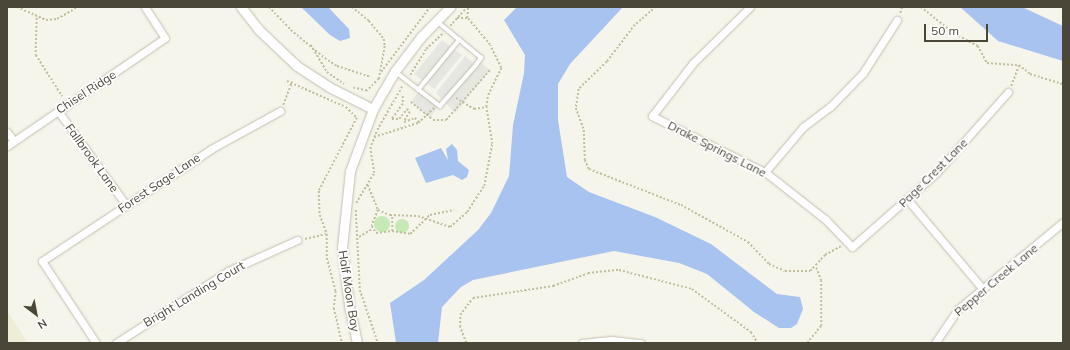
<!DOCTYPE html>
<style>
body{margin:0}
#map{position:relative;width:1070px;height:350px;overflow:hidden;background:#f6f5eb;font-family:Mulish,sans-serif}
div>[style]{position:absolute}
[style*='--x']{left:calc(var(--x)*1px);top:calc(var(--y)*1px);width:calc(var(--w)*1px);rotate:calc(var(--a)*1deg)}
.education>*{inset:0;background:#eeedd5}
.green>*{inset:0;background:#c6e9b5}
.round{border-radius:50%}
.parking>*{inset:0;background:#e7e7e2}
.water>*{inset:0;background:#a9c3f1}
.path>*{height:1.5px;margin-top:-0.75px;transform-origin:0;background:repeating-linear-gradient(90deg,#c3be9f 0 2px,transparent 0 4px)}
.roads{filter:drop-shadow(0 0 1px #c1bfae) drop-shadow(0 0 1px #c1bfae)}
.service>*{height:3.5px;margin:-1.75px;padding:0 1.75px;transform-origin:1.75px;border-radius:1.75px;background:#fff}
.minor>*{height:7px;margin:-3.5px;padding:0 3.5px;transform-origin:3.5px;border-radius:3.5px;background:#fff}
.tertiary>*{height:9px;margin:-4.5px;padding:0 4.5px;transform-origin:4.5px;border-radius:4.5px;background:#fff}
span{translate:-50% -50%;white-space:nowrap;text-align:center;line-height:1.15;-webkit-text-stroke:3.5px #fff;paint-order:stroke}
.street-label{font-size:12px;color:#4a4739}
.frame{position:absolute;inset:0;border:8px solid #4a4739;pointer-events:none}
.north{position:absolute;left:16px;top:294px;width:40px;height:40px;-webkit-text-stroke:3px #fff;paint-order:stroke;rotate:148deg;font-size:11px;font-weight:700;line-height:16px;text-align:center;color:#4a4739}
.north::after{content:'';display:block;margin:auto;width:14px;height:18px;background:#4a4739;clip-path:polygon(50% 0,100% 100%,50% 72%,0 100%)}
.scale{position:absolute;left:924px;top:24px;width:64px;height:18px;box-sizing:border-box;border:2px solid #4a4739;border-top:0;padding-left:5px;font-size:12px;line-height:14px;white-space:nowrap;color:#4a4739;-webkit-text-stroke:3px #fff;paint-order:stroke}
</style>
<div id="map">
<div class="education">
<i style="clip-path:polygon(7px 311px,28px 343px,7px 343px)"></i>
</div>
<div class="green">
<i class="round" style="left:374px;top:216px;width:16px;height:16px"></i>
<i class="round" style="left:395px;top:219px;width:14px;height:14px"></i>
</div>
<div class="parking">
<i style="clip-path:polygon(442px 40px,462px 55px,434px 89px,414px 74px)"></i>
<i style="clip-path:polygon(465px 56px,476px 65px,479px 61px,490px 70px,455px 113px,436px 93px)"></i>
<i style="clip-path:polygon(419px 91px,438px 106px,430px 118px,411px 102px)"></i>
</div>
<div class="water">
<i style="clip-path:polygon(301px 7px,328px 7px,349px 29px,350px 38px,340px 41px,330px 35px)"></i>
<i style="clip-path:polygon(517px 7px,623px 7px,570px 64px,558px 84px,558px 120px,567px 177px,589px 192px,655px 217px,711px 244px,777px 294px,800px 297px,803px 309px,797px 324px,791px 328px,779px 328px,754px 312px,707px 274px,679px 263px,614px 251px,473px 280px,461px 287px,442px 307px,438px 343px,396px 343px,390px 303px,424px 280px,478px 230px,491px 213px,509px 176px,513px 125px,524px 73px,525px 55px,504px 20px)"></i>
<i style="clip-path:polygon(960px 7px,1022px 7px,1063px 26px,1063px 61px,998px 41px)"></i>
<i style="clip-path:polygon(452px 144px,457px 150px,458px 161px,469px 170px,467px 177px,462px 180px,453px 175px,426px 183px,415px 158px,441px 148px,448px 160px,446px 149px)"></i>
</div>
<div class="path">
<i style="--x:17;--y:7;--w:32;--a:24"></i>
<i style="--x:46;--y:20;--w:11;--a:-5"></i>
<i style="--x:57;--y:19;--w:24;--a:-30"></i>
<i style="--x:269;--y:7;--w:32;--a:46"></i>
<i style="--x:291;--y:30;--w:44;--a:39.5"></i>
<i style="--x:325;--y:58;--w:14;--a:34"></i>
<i style="--x:337;--y:66;--w:36;--a:18"></i>
<i style="--x:352;--y:7;--w:22;--a:39"></i>
<i style="--x:369;--y:21;--w:23;--a:50"></i>
<i style="--x:384;--y:39;--w:7;--a:82"></i>
<i style="--x:385;--y:46;--w:34;--a:100"></i>
<i style="--x:379;--y:79;--w:17;--a:135"></i>
<i style="--x:367;--y:91;--w:14;--a:-168"></i>
<i style="--x:656;--y:7;--w:28;--a:139"></i>
<i style="--x:635;--y:25;--w:46;--a:127.1"></i>
<i style="--x:607;--y:62;--w:39;--a:136"></i>
<i style="--x:579;--y:89;--w:19;--a:99"></i>
<i style="--x:576;--y:108;--w:23;--a:70"></i>
<i style="--x:584;--y:130;--w:30;--a:88"></i>
<i style="--x:585;--y:160;--w:10;--a:66"></i>
<i style="--x:589;--y:169;--w:99;--a:21.4"></i>
<i style="--x:681;--y:205;--w:77;--a:28.9"></i>
<i style="--x:748;--y:242;--w:30;--a:46"></i>
<i style="--x:769;--y:264;--w:17;--a:24"></i>
<i style="--x:785;--y:271;--w:25;--a:0"></i>
<i style="--x:810;--y:271;--w:22;--a:-47"></i>
<i style="--x:825;--y:255;--w:18;--a:-29"></i>
<i style="--x:921;--y:7;--w:43;--a:38.5"></i>
<i style="--x:955;--y:34;--w:26;--a:28"></i>
<i style="--x:978;--y:46;--w:19;--a:62"></i>
<i style="--x:987;--y:63;--w:32;--a:4"></i>
<i style="--x:1019;--y:65;--w:14;--a:39"></i>
<i style="--x:1030;--y:74;--w:34;--a:17"></i>
<i style="--x:900;--y:13;--w:6;--a:-72"></i>
<i style="--x:37;--y:18;--w:37;--a:92"></i>
<i style="--x:36;--y:55;--w:49;--a:57.6"></i>
<i style="--x:457;--y:18;--w:10;--a:0"></i>
<i style="--x:450;--y:26;--w:25;--a:-48"></i>
<i style="--x:311;--y:45;--w:31;--a:59"></i>
<i style="--x:327;--y:72;--w:21;--a:35"></i>
<i style="--x:381;--y:72;--w:81;--a:-53"></i>
<i style="--x:410;--y:75;--w:31;--a:-58"></i>
<i style="--x:426;--y:49;--w:23;--a:-43"></i>
<i style="--x:287;--y:81;--w:64;--a:23.8"></i>
<i style="--x:346;--y:107;--w:16;--a:45"></i>
<i style="--x:357;--y:118;--w:82;--a:117.5"></i>
<i style="--x:319;--y:191;--w:24;--a:88"></i>
<i style="--x:320;--y:215;--w:20;--a:70"></i>
<i style="--x:327;--y:234;--w:24;--a:90"></i>
<i style="--x:327;--y:258;--w:34;--a:75"></i>
<i style="--x:336;--y:291;--w:17;--a:97"></i>
<i style="--x:334;--y:308;--w:36;--a:77"></i>
<i style="--x:1011;--y:86;--w:22;--a:-69"></i>
<i style="--x:403;--y:96;--w:8;--a:90"></i>
<i style="--x:403;--y:104;--w:19;--a:126"></i>
<i style="--x:392;--y:119;--w:7;--a:0"></i>
<i style="--x:399;--y:119;--w:13;--a:-51"></i>
<i style="--x:407;--y:109;--w:4;--a:45"></i>
<i style="--x:410;--y:112;--w:12;--a:121"></i>
<i style="--x:404;--y:122;--w:12;--a:-20"></i>
<i style="--x:415;--y:118;--w:6;--a:45"></i>
<i style="--x:456;--y:98;--w:21;--a:31"></i>
<i style="--x:474;--y:109;--w:12;--a:-9"></i>
<i style="--x:411;--y:102;--w:28;--a:39"></i>
<i style="--x:433;--y:120;--w:13;--a:0"></i>
<i style="--x:446;--y:120;--w:67;--a:-48.7"></i>
<i style="--x:283;--y:105;--w:25;--a:-69"></i>
<i style="--x:374;--y:137;--w:46;--a:-17.7"></i>
<i style="--x:418;--y:123;--w:22;--a:-43"></i>
<i style="--x:368;--y:185;--w:27;--a:68"></i>
<i style="--x:378;--y:210;--w:17;--a:111"></i>
<i style="--x:372;--y:226;--w:8;--a:60"></i>
<i style="--x:376;--y:233;--w:16;--a:-7"></i>
<i style="--x:392;--y:231;--w:18;--a:9"></i>
<i style="--x:410;--y:234;--w:28;--a:-44"></i>
<i style="--x:430;--y:215;--w:24;--a:-12"></i>
<i style="--x:356;--y:203;--w:35;--a:-59"></i>
<i style="--x:374;--y:173;--w:24;--a:-99"></i>
<i style="--x:370;--y:149;--w:20;--a:-70"></i>
<i style="--x:377;--y:130;--w:52;--a:-60"></i>
<i style="--x:356;--y:210;--w:80;--a:87.1"></i>
<i style="--x:360;--y:290;--w:56;--a:71.2"></i>
<i style="--x:378;--y:210;--w:13;--a:23"></i>
<i style="--x:390;--y:215;--w:28;--a:2"></i>
<i style="--x:418;--y:216;--w:34;--a:19"></i>
<i style="--x:450;--y:227;--w:23;--a:-41"></i>
<i style="--x:467;--y:212;--w:31;--a:-57"></i>
<i style="--x:484;--y:186;--w:43;--a:-79.2"></i>
<i style="--x:492;--y:144;--w:37;--a:-99"></i>
<i style="--x:486;--y:107;--w:12;--a:-81"></i>
<i style="--x:488;--y:95;--w:30;--a:-64"></i>
<i style="--x:501;--y:68;--w:25;--a:-116"></i>
<i style="--x:490;--y:45;--w:35;--a:-130"></i>
<i style="--x:467;--y:18;--w:11;--a:-85"></i>
<i style="--x:392;--y:231;--w:16;--a:-90"></i>
<i style="--x:359;--y:237;--w:15;--a:-32"></i>
<i style="--x:305;--y:239;--w:23;--a:-13"></i>
<i style="--x:466;--y:343;--w:17;--a:-111"></i>
<i style="--x:460;--y:327;--w:12;--a:-90"></i>
<i style="--x:460;--y:315;--w:21;--a:-53"></i>
<i style="--x:473;--y:298;--w:81;--a:-8.5"></i>
<i style="--x:553;--y:286;--w:37;--a:-20"></i>
<i style="--x:588;--y:273;--w:31;--a:-6"></i>
<i style="--x:619;--y:270;--w:75;--a:14.6"></i>
<i style="--x:692;--y:289;--w:73;--a:36.1"></i>
<i style="--x:751;--y:332;--w:13;--a:58"></i>
<i style="--x:807;--y:343;--w:22;--a:-51"></i>
<i style="--x:821;--y:326;--w:45;--a:-90"></i>
<i style="--x:821;--y:281;--w:14;--a:-111"></i>
</div>
<div class="roads">
<div class="service">
<i style="--x:396;--y:72;--w:56;--a:37.7"></i>
<i style="--x:440;--y:106;--w:55;--a:-48.7"></i>
<i style="--x:476;--y:65;--w:9;--a:-54"></i>
<i style="--x:481;--y:58;--w:58;--a:-140.6"></i>
<i style="--x:418;--y:90;--w:65;--a:-50.6"></i>
</div>
<div class="minor">
<i style="--x:750;--y:7;--w:80;--a:135.5"></i>
<i style="--x:693;--y:63;--w:67;--a:127.7"></i>
<i style="--x:652;--y:116;--w:126;--a:26.4"></i>
<i style="--x:765;--y:172;--w:76;--a:38.1"></i>
<i style="--x:825;--y:219;--w:39;--a:46"></i>
<i style="--x:852;--y:247;--w:113;--a:-41.4"></i>
<i style="--x:937;--y:172;--w:107;--a:-48.4"></i>
<i style="--x:58;--y:111;--w:116;--a:54.1"></i>
<i style="--x:7;--y:132;--w:11;--a:52"></i>
<i style="--x:7;--y:146;--w:191;--a:-34.4"></i>
<i style="--x:165;--y:38;--w:37;--a:-123"></i>
<i style="--x:765;--y:172;--w:59;--a:-49.8"></i>
<i style="--x:803;--y:127;--w:34;--a:-37"></i>
<i style="--x:830;--y:107;--w:47;--a:-45.9"></i>
<i style="--x:863;--y:73;--w:63;--a:-57.3"></i>
<i style="--x:907;--y:199;--w:116;--a:49.9"></i>
<i style="--x:96;--y:343;--w:98;--a:-123.4"></i>
<i style="--x:42;--y:261;--w:203;--a:-33.5"></i>
<i style="--x:211;--y:149;--w:79;--a:-28.8"></i>
<i style="--x:116;--y:343;--w:133;--a:-32.7"></i>
<i style="--x:228;--y:271;--w:76;--a:-24.2"></i>
<i style="--x:582;--y:343;--w:29;--a:-6"></i>
<i style="--x:611;--y:340;--w:30;--a:6"></i>
<i style="--x:935;--y:343;--w:41;--a:-55.9"></i>
<i style="--x:958;--y:309;--w:136;--a:-39.6"></i>
</div>
<div class="tertiary">
<i style="--x:241;--y:7;--w:29;--a:52"></i>
<i style="--x:259;--y:30;--w:52;--a:43.5"></i>
<i style="--x:297;--y:66;--w:38;--a:33"></i>
<i style="--x:329;--y:87;--w:49;--a:26.6"></i>
<i style="--x:357;--y:343;--w:39;--a:-102"></i>
<i style="--x:349;--y:305;--w:57;--a:-97"></i>
<i style="--x:342;--y:248;--w:77;--a:-84.1"></i>
<i style="--x:350;--y:171;--w:66;--a:-69.6"></i>
<i style="--x:373;--y:109;--w:44;--a:-59.9"></i>
<i style="--x:395;--y:71;--w:43;--a:-52.6"></i>
<i style="--x:421;--y:37;--w:42;--a:-46"></i>
</div>
</div>
<div class="street-label">
<span style="left:86px;top:92px;rotate:-33deg">Chisel Ridge</span>
<span style="left:717px;top:149px;rotate:27deg">Drake Springs Lane</span>
<span style="left:92px;top:158px;rotate:54deg">Fallbrook Lane</span>
<span style="left:933px;top:173px;rotate:-45deg">Page Crest Lane</span>
<span style="left:159px;top:183px;rotate:-34deg">Forest Sage Lane</span>
<span style="left:996px;top:280px;rotate:-40deg">Pepper Creek Lane</span>
<span style="left:349px;top:291px;rotate:81deg">Half Moon Bay</span>
<span style="left:194px;top:294px;rotate:-31deg">Bright Landing Court</span>
</div>
<div class="frame"></div>
<div class="north">N</div>
<div class="scale">50 m</div>
</div>
